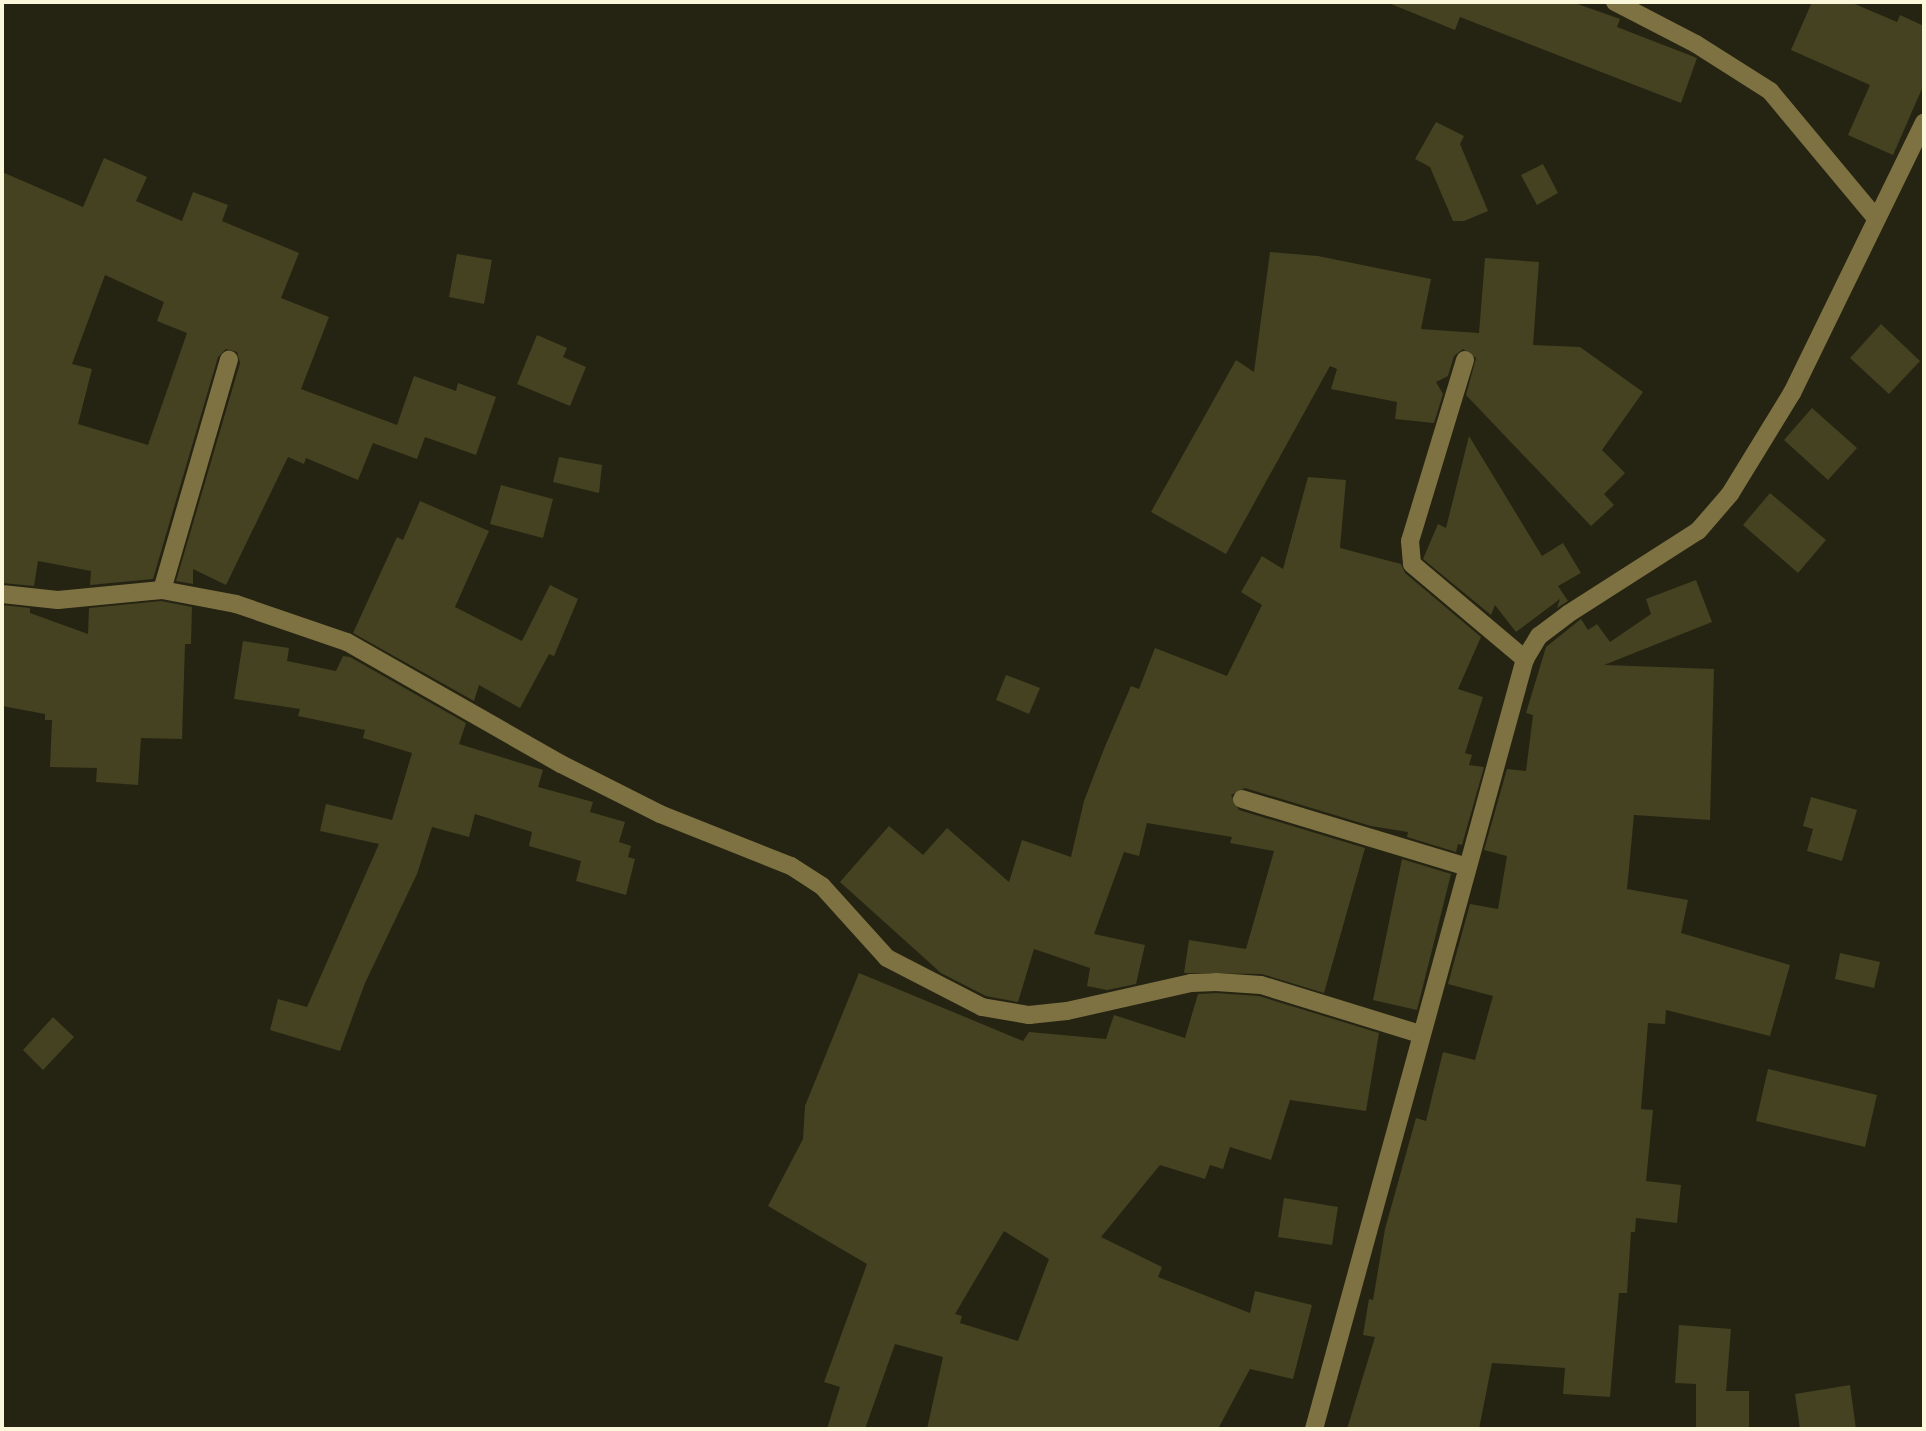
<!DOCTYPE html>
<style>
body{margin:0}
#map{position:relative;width:1926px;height:1431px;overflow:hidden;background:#252412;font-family:Cabin,sans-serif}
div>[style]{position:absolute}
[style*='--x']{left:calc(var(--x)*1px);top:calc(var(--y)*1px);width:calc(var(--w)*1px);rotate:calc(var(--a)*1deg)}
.building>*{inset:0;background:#444221}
.minor>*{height:18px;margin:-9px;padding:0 9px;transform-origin:9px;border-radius:9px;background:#7e7243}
span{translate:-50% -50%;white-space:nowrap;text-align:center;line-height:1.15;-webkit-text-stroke:5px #252412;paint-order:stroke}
.frame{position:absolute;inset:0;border:4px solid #faf7db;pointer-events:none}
</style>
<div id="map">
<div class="building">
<i style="clip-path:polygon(1386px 2px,1572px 2px,1620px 19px,1617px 27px,1697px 58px,1681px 103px,1460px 17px,1455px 30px)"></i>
<i style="clip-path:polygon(1812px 2px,1850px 2px,1897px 22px,1900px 15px,1924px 26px,1924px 84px,1893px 155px,1848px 135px,1870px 85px,1791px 50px)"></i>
<i style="clip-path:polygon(1436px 122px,1464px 136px,1460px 144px,1488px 211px,1464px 221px,1453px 221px,1430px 167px,1415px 159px)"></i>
<i style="clip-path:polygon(evenodd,104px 158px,147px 177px,136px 201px,182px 221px,193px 192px,228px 205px,222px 221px,299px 253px,281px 298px,329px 317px,301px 389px,397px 425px,414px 376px,456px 391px,458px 383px,496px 397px,476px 455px,425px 437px,417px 459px,373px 443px,358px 480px,306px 458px,304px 464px,288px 457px,226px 585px,193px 569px,193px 584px,176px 581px,240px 363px,237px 352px,226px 349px,218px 357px,153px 579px,90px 585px,91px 571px,38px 561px,34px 586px,2px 583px,2px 172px,83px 207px,104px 158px,105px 275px,164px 302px,157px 321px,187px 333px,148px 445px,78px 424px,92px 369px,72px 364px,105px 275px)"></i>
<i style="clip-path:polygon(1543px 164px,1558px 193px,1537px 205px,1521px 175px)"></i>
<i style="clip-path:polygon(1270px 252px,1318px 256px,1431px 279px,1421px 329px,1479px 333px,1485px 258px,1539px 262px,1533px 345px,1580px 347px,1643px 392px,1602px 450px,1625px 473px,1604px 494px,1614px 505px,1591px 526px,1466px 395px,1476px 358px,1463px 349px,1454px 356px,1448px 376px,1436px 382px,1443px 394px,1434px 423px,1395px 419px,1397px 402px,1331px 389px,1337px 369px,1330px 366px,1226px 554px,1151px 512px,1236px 360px,1254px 372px)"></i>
<i style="clip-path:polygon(457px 254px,492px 260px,484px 304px,449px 297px)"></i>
<i style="clip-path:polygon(1881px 324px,1920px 361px,1889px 394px,1850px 358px)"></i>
<i style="clip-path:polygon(537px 335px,567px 348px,563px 357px,586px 367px,570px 406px,517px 384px)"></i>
<i style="clip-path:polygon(1812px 408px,1857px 448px,1828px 480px,1784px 440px)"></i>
<i style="clip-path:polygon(1469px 436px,1542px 556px,1563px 543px,1581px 573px,1558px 586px,1568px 601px,1557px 608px,1560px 599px,1516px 632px,1495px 605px,1491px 615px,1423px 559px,1438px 524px,1446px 528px)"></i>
<i style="clip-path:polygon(559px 457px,602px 465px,599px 493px,553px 482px)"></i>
<i style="clip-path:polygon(1308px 477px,1346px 480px,1340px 548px,1401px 564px,1405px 573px,1481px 637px,1458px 689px,1483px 697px,1465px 753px,1472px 755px,1469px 765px,1484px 767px,1462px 845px,1458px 844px,1456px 852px,1407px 837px,1408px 832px,1371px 826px,1245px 788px,1231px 795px,1239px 810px,1365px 848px,1324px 993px,1262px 974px,1184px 973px,1189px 940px,1246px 949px,1274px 851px,1230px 843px,1232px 837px,1147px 823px,1139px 856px,1124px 852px,1094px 934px,1145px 945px,1136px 984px,1107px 990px,1087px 986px,1090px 968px,1034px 949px,1018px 1002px,986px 996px,941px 973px,840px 882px,889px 826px,923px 855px,947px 828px,1009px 882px,1022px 840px,1071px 857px,1084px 801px,1104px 749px,1131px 686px,1139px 689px,1155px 648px,1227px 676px,1262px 605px,1241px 592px,1262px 556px,1283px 569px)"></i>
<i style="clip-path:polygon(501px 485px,553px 499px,543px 538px,490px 524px)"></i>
<i style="clip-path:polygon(1770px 493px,1826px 540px,1798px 573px,1743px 525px)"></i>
<i style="clip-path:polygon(420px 501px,489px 531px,455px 607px,522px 641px,550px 585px,578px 599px,554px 656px,549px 654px,520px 708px,479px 685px,474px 701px,353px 633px,397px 537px,403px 540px)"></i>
<i style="clip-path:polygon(1696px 580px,1712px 622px,1604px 665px,1714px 669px,1710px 820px,1634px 815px,1627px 889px,1688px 900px,1681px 933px,1790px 965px,1770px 1036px,1666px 1010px,1665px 1024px,1648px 1023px,1641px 1109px,1653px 1110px,1646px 1181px,1681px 1185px,1677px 1223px,1636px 1218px,1635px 1232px,1631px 1232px,1627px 1293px,1619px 1293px,1610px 1397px,1563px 1394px,1565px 1368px,1492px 1363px,1479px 1429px,1347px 1429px,1375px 1337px,1363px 1335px,1369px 1299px,1373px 1300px,1385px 1229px,1416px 1118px,1426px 1121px,1443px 1052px,1475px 1060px,1493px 996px,1448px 984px,1470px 904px,1498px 909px,1507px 856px,1484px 850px,1507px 769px,1526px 771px,1533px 715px,1526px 713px,1546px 647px,1581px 619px,1588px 630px,1597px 624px,1610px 642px,1651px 614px,1646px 599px)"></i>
<i style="clip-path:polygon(161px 601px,192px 607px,191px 644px,185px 644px,182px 739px,141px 738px,138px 785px,96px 782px,97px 768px,50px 767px,52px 720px,45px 720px,45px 714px,2px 706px,2px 605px,30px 608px,30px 613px,88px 634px,89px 608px)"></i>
<i style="clip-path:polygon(243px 641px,289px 648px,287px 661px,336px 671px,343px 656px,350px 657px,466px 723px,459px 744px,543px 770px,538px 787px,593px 802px,590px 812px,625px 822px,619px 842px,631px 846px,628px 857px,635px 859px,626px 895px,576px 881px,581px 861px,529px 846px,532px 832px,475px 814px,469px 837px,432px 827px,417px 874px,365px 983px,340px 1051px,270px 1030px,278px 999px,307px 1007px,379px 844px,320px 831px,326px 804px,392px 820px,412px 753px,363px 738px,365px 730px,298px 716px,300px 709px,234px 699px)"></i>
<i style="clip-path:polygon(1006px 675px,1040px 688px,1029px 714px,996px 700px)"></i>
<i style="clip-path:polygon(1811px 797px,1857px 810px,1842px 861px,1807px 851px,1813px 829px,1803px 826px)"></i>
<i style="clip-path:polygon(1402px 859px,1451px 874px,1417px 1010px,1373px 1000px)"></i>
<i style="clip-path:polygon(1840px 953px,1880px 962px,1874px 988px,1835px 979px)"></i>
<i style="clip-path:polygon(evenodd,859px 973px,1023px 1041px,1029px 1032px,1106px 1039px,1114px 1015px,1185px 1038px,1198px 994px,1216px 993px,1259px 996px,1379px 1033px,1366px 1111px,1290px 1100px,1271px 1160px,1230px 1147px,1223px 1169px,1210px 1165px,1205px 1179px,1160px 1165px,1101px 1237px,1162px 1267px,1158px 1277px,1250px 1313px,1255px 1291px,1312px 1305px,1293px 1379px,1250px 1369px,1218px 1429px,927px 1429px,943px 1357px,895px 1344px,865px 1429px,827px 1429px,840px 1387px,824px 1382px,867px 1264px,768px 1206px,803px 1139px,805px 1106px,859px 973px,1004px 1231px,1049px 1259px,1018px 1341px,960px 1323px,962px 1316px,955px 1314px,1004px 1231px)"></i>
<i style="clip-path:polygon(53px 1017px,74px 1037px,43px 1070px,23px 1050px)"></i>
<i style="clip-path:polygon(1768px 1069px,1877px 1095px,1865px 1147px,1756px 1121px)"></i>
<i style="clip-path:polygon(1284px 1198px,1338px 1207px,1332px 1245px,1278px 1237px)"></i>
<i style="clip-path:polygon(1679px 1325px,1731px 1329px,1726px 1391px,1749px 1391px,1749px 1429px,1696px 1429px,1696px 1384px,1675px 1383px)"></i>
<i style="clip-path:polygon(1850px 1385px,1856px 1429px,1800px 1429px,1795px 1394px)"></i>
</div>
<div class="minor">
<i style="--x:1615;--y:2;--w:91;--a:27.4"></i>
<i style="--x:1696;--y:44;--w:88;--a:32.4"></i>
<i style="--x:1770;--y:91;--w:164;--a:50.2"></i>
<i style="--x:1465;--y:360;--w:189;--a:106.9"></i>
<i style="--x:1410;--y:541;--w:23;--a:85"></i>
<i style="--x:1412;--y:564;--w:148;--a:40.1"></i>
<i style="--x:162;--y:590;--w:240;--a:-73.8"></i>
<i style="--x:2;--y:594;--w:56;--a:6.1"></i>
<i style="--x:58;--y:600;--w:104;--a:-5.5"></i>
<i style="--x:162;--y:590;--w:75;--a:10.7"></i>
<i style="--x:236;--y:604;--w:117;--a:18.9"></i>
<i style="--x:347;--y:642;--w:246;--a:29.7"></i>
<i style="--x:561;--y:764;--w:111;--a:26.8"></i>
<i style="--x:660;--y:814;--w:141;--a:21.7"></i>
<i style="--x:791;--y:866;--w:37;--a:33"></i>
<i style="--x:822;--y:886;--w:97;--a:47.9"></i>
<i style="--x:887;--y:958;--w:107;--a:27.3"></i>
<i style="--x:982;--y:1007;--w:48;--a:9.7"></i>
<i style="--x:1029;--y:1015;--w:38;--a:-6"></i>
<i style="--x:1067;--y:1011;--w:127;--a:-12.7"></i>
<i style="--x:1191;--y:983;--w:25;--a:-2"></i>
<i style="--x:1216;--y:982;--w:45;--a:3.8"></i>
<i style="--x:1261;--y:985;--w:166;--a:17.1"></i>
<i style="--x:1242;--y:799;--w:235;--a:16.8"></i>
<i style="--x:1314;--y:1429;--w:798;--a:-74.68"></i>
<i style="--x:1525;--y:659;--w:27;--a:-59"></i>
<i style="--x:1539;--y:636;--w:36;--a:-37"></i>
<i style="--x:1568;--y:614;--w:154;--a:-32.6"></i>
<i style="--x:1698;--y:531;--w:49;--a:-49.1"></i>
<i style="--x:1730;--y:494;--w:119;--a:-58.5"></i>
<i style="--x:1792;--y:393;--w:301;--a:-64"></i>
</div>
<div class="frame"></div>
</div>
